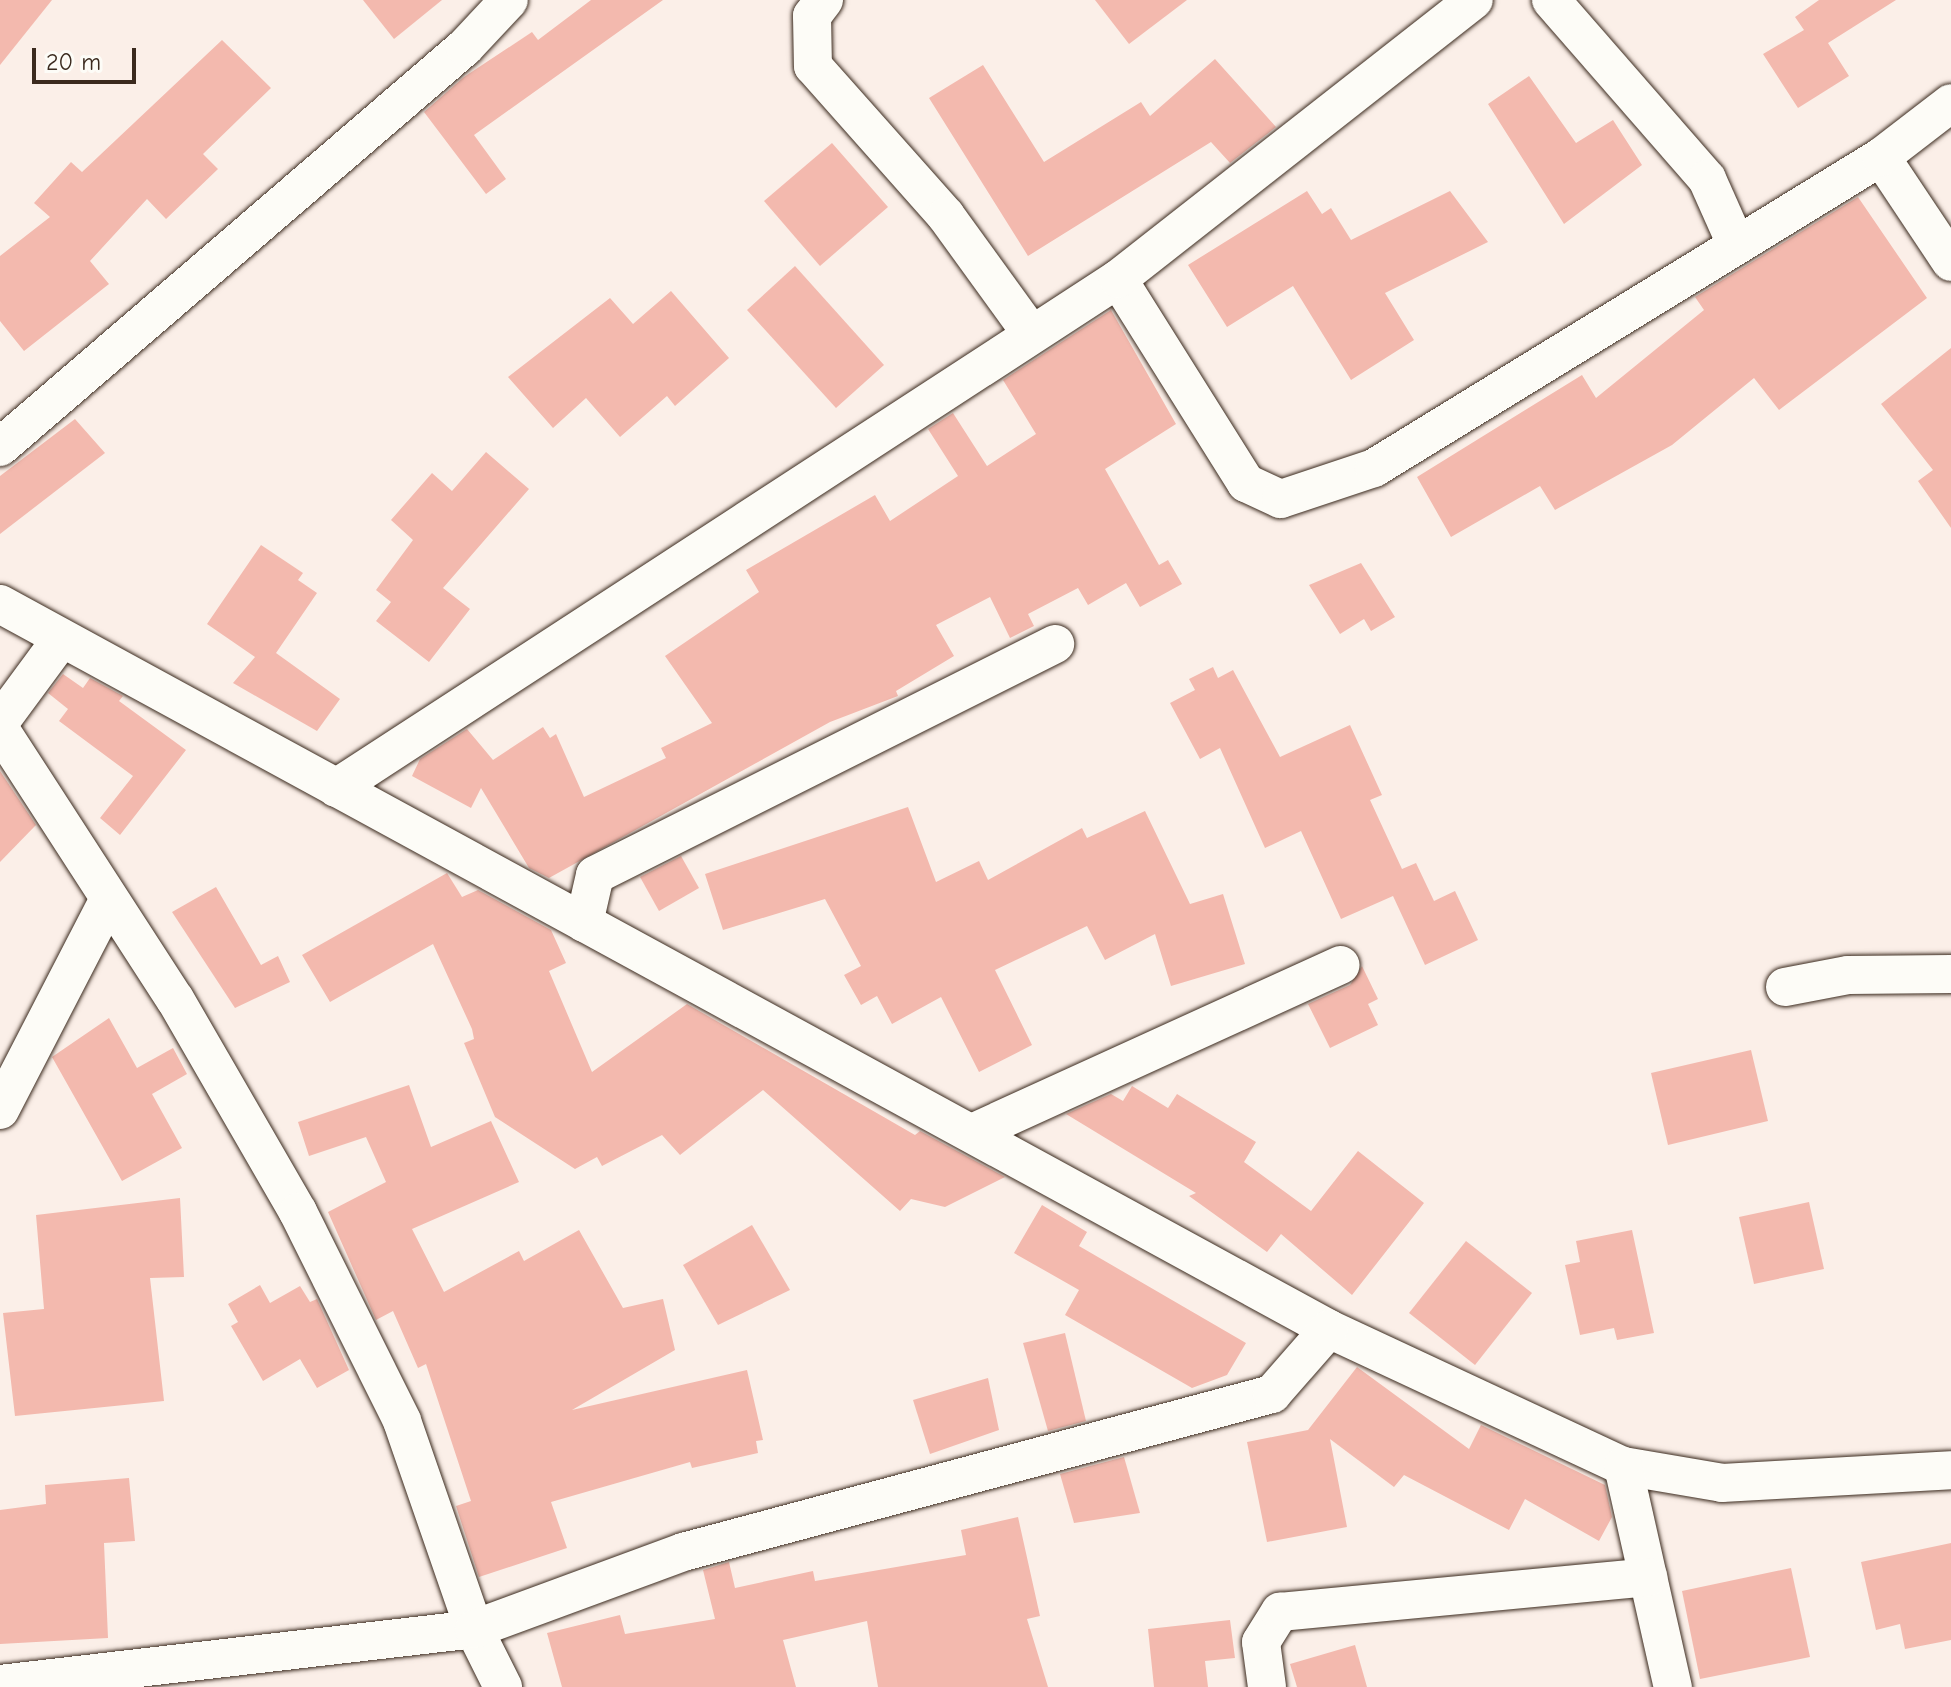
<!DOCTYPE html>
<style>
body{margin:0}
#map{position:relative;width:1951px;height:1687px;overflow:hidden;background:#fbefe8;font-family:"Comic Neue",sans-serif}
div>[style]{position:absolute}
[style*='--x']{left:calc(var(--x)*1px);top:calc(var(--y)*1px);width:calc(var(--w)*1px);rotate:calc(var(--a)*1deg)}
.building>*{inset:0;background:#f3b9ae}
.roads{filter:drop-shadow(0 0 2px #3b2a1e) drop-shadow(0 0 2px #3b2a1e)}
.minor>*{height:38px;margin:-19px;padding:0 19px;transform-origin:19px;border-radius:19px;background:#fdfcf7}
span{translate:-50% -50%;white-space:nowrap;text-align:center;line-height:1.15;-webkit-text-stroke:6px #fdfcf7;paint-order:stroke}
.scale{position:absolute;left:32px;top:48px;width:104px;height:36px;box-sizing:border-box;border:4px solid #3b2a1e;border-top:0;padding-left:10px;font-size:24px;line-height:28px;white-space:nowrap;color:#3b2a1e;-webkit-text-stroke:6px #fdfcf7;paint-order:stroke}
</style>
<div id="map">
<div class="building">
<i style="clip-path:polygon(0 0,52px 0,0 65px)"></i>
<i style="clip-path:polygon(363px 0,442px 0,394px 39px)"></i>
<i style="clip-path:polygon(591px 0,663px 0,474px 135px,506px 179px,486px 194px,424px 112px,464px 77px,532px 32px,538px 40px)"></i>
<i style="clip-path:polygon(1095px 0,1187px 0,1129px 44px)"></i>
<i style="clip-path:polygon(1819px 0,1896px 0,1828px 43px,1849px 76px,1798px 108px,1763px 54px,1804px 30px,1795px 17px)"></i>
<i style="clip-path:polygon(222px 40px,271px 88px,203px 154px,218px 169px,166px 219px,147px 199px,90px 261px,109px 284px,24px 351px,0 321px,0 256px,50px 217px,34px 203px,71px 162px,82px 172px)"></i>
<i style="clip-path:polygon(1215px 59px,1276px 127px,1230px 163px,1211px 142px,1028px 256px,929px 98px,983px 65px,1044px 162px,1141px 102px,1150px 116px)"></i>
<i style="clip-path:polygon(1529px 76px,1576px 143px,1613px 120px,1642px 165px,1564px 224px,1488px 104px)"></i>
<i style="clip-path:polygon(832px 143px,888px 207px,820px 266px,764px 201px)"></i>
<i style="clip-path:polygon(1307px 191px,1322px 214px,1331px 208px,1351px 240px,1450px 191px,1488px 242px,1385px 293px,1414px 340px,1351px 380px,1293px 286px,1227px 327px,1188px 265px)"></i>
<i style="clip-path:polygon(1858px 197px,1927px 298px,1779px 410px,1754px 378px,1672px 445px,1555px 510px,1540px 486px,1451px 537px,1417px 477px,1582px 375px,1596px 398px,1704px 310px,1695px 297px)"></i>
<i style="clip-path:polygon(795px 266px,884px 365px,836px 408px,747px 310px)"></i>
<i style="clip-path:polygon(671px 291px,729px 358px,675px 406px,667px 396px,620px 437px,586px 398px,553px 428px,508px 377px,610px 298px,633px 324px)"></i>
<i style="clip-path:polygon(1111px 310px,1176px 424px,1105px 469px,1159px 565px,1168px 560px,1182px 584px,1140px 607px,1126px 583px,1088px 605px,1078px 588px,1028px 614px,1034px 626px,1010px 638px,990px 597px,936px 625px,954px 656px,896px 691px,898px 696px,830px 722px,549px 878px,529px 868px,481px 788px,471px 808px,412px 776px,420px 759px,467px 729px,493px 760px,543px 727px,550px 738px,556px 734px,584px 797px,666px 758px,661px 748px,712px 723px,665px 656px,759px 592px,746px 570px,875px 495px,890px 521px,958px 476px,928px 429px,953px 413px,987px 466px,1036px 434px,1003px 380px)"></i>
<i style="clip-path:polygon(1951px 348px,1951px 528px,1918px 481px,1933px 470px,1881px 404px)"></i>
<i style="clip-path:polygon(75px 419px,105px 453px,0 534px,0 476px)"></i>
<i style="clip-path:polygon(486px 452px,529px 489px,443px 588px,470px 609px,429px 662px,376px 621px,391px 602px,376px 590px,413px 540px,391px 520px,432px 473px,452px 491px)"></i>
<i style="clip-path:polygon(261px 545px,303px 573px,298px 580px,317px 593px,276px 653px,340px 699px,317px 731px,233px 683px,255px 657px,207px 624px)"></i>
<i style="clip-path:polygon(1361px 563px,1395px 617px,1371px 631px,1364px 619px,1340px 634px,1309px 585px)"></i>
<i style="clip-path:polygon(1213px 667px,1218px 678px,1233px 670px,1280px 757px,1350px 725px,1382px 795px,1370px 800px,1402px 869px,1416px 863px,1434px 901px,1455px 891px,1478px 940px,1425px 965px,1393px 896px,1341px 919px,1301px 831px,1265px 848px,1220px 748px,1200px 759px,1170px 703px,1195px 690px,1189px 679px)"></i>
<i style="clip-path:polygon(63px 674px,83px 688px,90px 678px,123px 696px,119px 701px,186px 750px,120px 835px,100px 818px,133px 776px,59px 721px,68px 709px,48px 693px)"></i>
<i style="clip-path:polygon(0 771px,36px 825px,0 862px)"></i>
<i style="clip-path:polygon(908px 807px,936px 882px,979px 861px,988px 880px,1082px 828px,1087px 838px,1145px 811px,1190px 904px,1223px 894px,1245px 964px,1171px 986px,1155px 934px,1105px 960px,1087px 926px,995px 970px,1032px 1045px,979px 1072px,941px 997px,892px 1024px,877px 996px,861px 1005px,844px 975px,861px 966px,825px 899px,723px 930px,705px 874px)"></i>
<i style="clip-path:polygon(681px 856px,699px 888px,659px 911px,640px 877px)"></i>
<i style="clip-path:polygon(447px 873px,462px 897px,478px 890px,551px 930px,566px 963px,549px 971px,592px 1072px,687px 1004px,915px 1135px,920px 1131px,1005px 1177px,945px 1207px,911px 1199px,900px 1211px,763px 1090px,680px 1155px,662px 1135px,602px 1166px,597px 1157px,575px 1169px,495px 1117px,464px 1043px,474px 1039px,472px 1029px,433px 944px,330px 1002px,302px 955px)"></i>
<i style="clip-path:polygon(216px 887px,261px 965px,278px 956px,290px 982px,235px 1008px,172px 912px)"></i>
<i style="clip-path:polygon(1362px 966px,1378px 999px,1368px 1004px,1378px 1025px,1330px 1048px,1308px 1004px,1350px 985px)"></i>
<i style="clip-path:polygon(109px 1018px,137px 1068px,173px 1048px,187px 1074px,152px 1094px,182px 1148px,122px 1181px,52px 1057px)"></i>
<i style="clip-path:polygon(1751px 1050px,1768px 1121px,1668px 1145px,1651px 1073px)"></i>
<i style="clip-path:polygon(409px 1085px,431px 1147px,491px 1121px,519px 1182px,412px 1229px,444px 1292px,519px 1251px,524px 1261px,579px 1230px,623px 1308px,663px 1299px,675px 1350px,572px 1410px,747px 1370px,763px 1440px,756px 1441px,758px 1453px,692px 1468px,690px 1462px,551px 1502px,567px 1548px,479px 1577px,456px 1506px,471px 1501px,426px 1364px,418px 1368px,393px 1311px,376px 1320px,328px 1212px,386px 1182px,366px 1137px,309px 1156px,298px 1122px)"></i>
<i style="clip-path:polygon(1132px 1086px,1168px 1108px,1177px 1094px,1256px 1142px,1244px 1162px,1311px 1211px,1358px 1151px,1424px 1203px,1352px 1295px,1281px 1234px,1267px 1252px,1189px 1196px,1196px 1193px,1066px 1114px,1111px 1094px,1123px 1101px)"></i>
<i style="clip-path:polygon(180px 1198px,184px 1277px,150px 1278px,164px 1401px,15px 1416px,3px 1313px,44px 1309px,36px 1215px)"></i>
<i style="clip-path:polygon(1809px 1202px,1824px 1269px,1754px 1284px,1739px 1217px)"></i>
<i style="clip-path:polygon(1042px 1205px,1087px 1232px,1079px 1246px,1246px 1343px,1227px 1375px,1192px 1388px,1065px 1315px,1079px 1290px,1014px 1253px)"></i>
<i style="clip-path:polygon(752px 1225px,790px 1290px,718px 1325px,683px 1265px)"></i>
<i style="clip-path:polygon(1632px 1230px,1654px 1333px,1617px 1340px,1614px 1328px,1580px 1335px,1565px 1265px,1580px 1262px,1576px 1241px)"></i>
<i style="clip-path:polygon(1466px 1241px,1532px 1293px,1475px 1365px,1409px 1313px)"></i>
<i style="clip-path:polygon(260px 1285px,270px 1303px,300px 1286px,310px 1302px,317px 1299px,349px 1370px,317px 1388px,300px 1359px,263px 1381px,231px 1326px,238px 1322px,228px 1304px)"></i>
<i style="clip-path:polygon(1065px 1333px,1086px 1421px,1048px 1431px,1023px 1343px)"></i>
<i style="clip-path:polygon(1357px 1367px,1469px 1449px,1481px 1425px,1605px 1485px,1612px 1517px,1599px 1541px,1525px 1499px,1509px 1530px,1404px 1475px,1394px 1487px,1330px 1439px,1347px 1527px,1267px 1542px,1247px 1442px,1308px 1430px)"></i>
<i style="clip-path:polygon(988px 1378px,999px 1430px,930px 1454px,913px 1400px)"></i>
<i style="clip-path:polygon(1124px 1457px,1140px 1513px,1074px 1523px,1060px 1474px)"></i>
<i style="clip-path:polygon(129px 1478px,135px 1541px,104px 1543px,108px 1638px,0 1644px,0 1510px,46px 1504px,45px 1485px)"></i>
<i style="clip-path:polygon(1018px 1517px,1040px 1616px,1027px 1619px,1048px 1687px,878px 1687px,867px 1621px,783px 1640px,796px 1687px,562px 1687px,547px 1633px,620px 1615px,625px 1634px,715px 1619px,703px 1570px,729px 1562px,735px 1588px,813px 1571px,815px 1581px,966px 1555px,961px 1530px)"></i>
<i style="clip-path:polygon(1951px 1543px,1951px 1640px,1905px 1649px,1900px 1624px,1876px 1630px,1861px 1562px)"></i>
<i style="clip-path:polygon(1791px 1568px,1810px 1657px,1700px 1679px,1682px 1591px)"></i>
<i style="clip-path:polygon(1230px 1620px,1235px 1658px,1205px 1661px,1208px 1687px,1154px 1687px,1148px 1629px)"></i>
<i style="clip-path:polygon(1355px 1645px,1367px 1687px,1297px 1687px,1290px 1664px)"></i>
</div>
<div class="roads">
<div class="minor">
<i style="--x:824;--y:0;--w:20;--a:127"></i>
<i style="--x:812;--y:16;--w:50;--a:88.9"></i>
<i style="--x:813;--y:66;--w:200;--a:48.4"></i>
<i style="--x:946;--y:216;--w:143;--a:54.1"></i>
<i style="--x:1551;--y:0;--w:237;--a:48.9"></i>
<i style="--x:1707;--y:179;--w:69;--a:66"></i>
<i style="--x:1881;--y:157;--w:126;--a:56.3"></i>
<i style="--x:1118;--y:279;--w:241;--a:57.9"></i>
<i style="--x:1246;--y:483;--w:38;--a:25"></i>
<i style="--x:1281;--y:499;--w:98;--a:-18.4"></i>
<i style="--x:1374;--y:468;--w:595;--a:-31.53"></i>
<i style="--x:1881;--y:157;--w:88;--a:-37.6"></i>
<i style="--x:0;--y:447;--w:613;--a:-40.7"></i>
<i style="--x:465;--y:47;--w:64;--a:-46.9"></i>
<i style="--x:0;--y:604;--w:1514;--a:28.61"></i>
<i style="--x:1329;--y:1329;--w:324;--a:25"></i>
<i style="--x:1623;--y:1466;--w:100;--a:9.7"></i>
<i style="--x:1722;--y:1483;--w:229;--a:-3.2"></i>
<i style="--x:0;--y:722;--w:104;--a:-53.6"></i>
<i style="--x:0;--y:729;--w:322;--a:57.1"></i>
<i style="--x:175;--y:999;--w:246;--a:60"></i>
<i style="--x:298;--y:1212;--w:233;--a:63.5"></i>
<i style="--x:402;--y:1421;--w:220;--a:70.9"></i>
<i style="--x:474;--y:1629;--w:65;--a:63.4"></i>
<i style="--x:336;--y:788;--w:933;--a:-33.06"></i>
<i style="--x:1118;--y:279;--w:452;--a:-38.1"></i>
<i style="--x:584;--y:923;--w:49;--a:-77.1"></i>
<i style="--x:595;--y:875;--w:515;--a:-26.66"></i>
<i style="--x:1785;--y:987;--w:64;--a:-10.8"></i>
<i style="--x:1848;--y:975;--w:103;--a:-0.6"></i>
<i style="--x:0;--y:1110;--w:235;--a:-62.7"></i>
<i style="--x:972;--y:1133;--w:405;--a:-24.5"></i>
<i style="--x:1623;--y:1466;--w:227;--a:77.3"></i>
<i style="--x:0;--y:1684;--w:477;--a:-6.6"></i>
<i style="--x:474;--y:1629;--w:223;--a:-20.2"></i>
<i style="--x:683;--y:1552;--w:610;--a:-15.02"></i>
<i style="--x:1272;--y:1394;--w:86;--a:-48.8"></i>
<i style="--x:1267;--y:1687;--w:45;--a:-97.6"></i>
<i style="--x:1261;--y:1642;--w:36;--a:-58"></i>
<i style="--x:1280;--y:1612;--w:370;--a:-5.4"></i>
</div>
</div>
<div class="scale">20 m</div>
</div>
